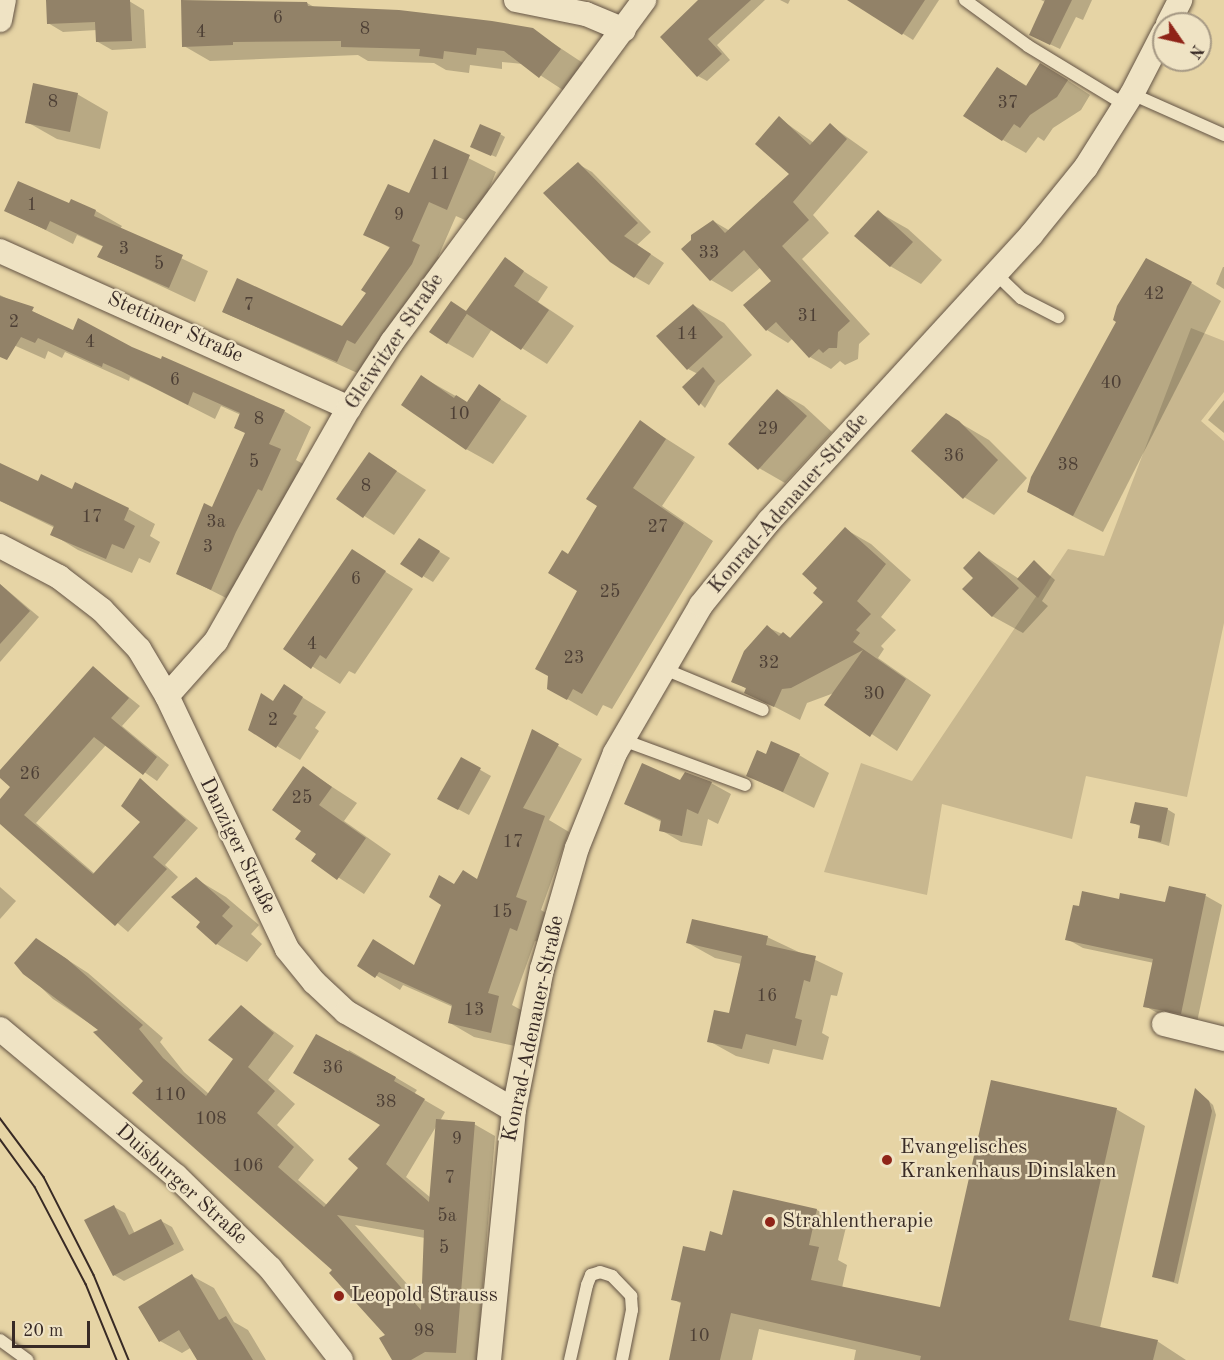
<!DOCTYPE html>
<meta charset="utf-8">
<style>
body{margin:0}
#map{position:relative;width:1224px;height:1360px;overflow:hidden;background:#e6d4a5;font-family:"Old Standard TT",serif}
div>[style]{position:absolute}
[style*='--x']{left:calc(var(--x)*1px);top:calc(var(--y)*1px);width:calc(var(--w)*1px);rotate:calc(var(--a)*1deg)}
.green>*{inset:0;background:#c8b78f}
.shadow>*{inset:0;background:#0003}
.building>*{inset:0;background:#928268}
.roads{filter:drop-shadow(0 0 2px #645445) drop-shadow(0 0 2px #645445)}
.service>*{height:12px;margin:-6px;padding:0 6px;transform-origin:6px;border-radius:6px;background:#efe3c4}
.minor>*{height:24px;margin:-12px;padding:0 12px;transform-origin:12px;border-radius:12px;background:#efe3c4}
.tram>*{height:1.5px;margin:-0.75px;padding:0 0.75px;transform-origin:0.75px;border-radius:0.75px;background:#382a25}
.dots>*{width:16px;height:16px;translate:-50% -50%;box-sizing:border-box;border:3px solid #efe3c4;border-radius:50%}
span{translate:-50% -50%;white-space:nowrap;text-align:center;line-height:1.15;-webkit-text-stroke:4.5px #efe3c4;paint-order:stroke}
.number-label{font-size:18px;color:#4e4036}
.number-label span{-webkit-text-stroke-width:0}
.street-label{font-size:21px;color:#382a25}
.poi-label{font-size:21px;color:#382a25}
.left{translate:0 -50%;text-align:left}
.north{position:absolute;left:1152px;top:12px;width:60px;height:60px;box-sizing:border-box;background:#efe3c4;border:2px solid #a69984;border-radius:50%;rotate:124deg;font-size:16px;font-weight:700;line-height:24px;text-align:center;color:#382a25}
.north::after{content:'';display:block;margin:auto;width:21px;height:27px;background:#8f2418;clip-path:polygon(50% 0,100% 100%,50% 72%,0 100%)}
.scale{position:absolute;left:12px;top:1321px;width:78px;height:27px;box-sizing:border-box;border:3px solid #382a25;border-top:0;padding-left:8px;font-size:18px;line-height:21px;white-space:nowrap;color:#382a25;-webkit-text-stroke:4px #efe3c4;paint-order:stroke}
</style>
<div id="map">
<div class="green">
<i style="clip-path:polygon(1191px 328px,1224px 341px,1224px 392px,1201px 421px,1224px 441px,1224px 623px,1187px 797px,1086px 776px,1072px 839px,942px 804px,927px 895px,824px 872px,861px 763px,912px 781px,1068px 549px,1104px 556px)"></i>
</div>
<div class="shadow">
<i style="clip-path:polygon(70px 0,129px 1px,144px 10px,146px 48px,112px 50px,98px 42px,97px 30px,63px 32px,48px 23px)"></i>
<i style="clip-path:polygon(702px 0,765px 0,717px 45px,730px 60px,707px 81px,698px 76px)"></i>
<i style="clip-path:polygon(780px 0,790px 0,788px 4px)"></i>
<i style="clip-path:polygon(862px 0,939px 0,913px 40px,859px 6px)"></i>
<i style="clip-path:polygon(1041px 0,1092px 0,1083px 20px,1076px 17px,1060px 49px,1041px 40px,1045px 2px)"></i>
<i style="clip-path:polygon(307px 3px,316px 8px,533px 30px,586px 65px,566px 92px,523px 64px,502px 62px,502px 69px,470px 65px,469px 73px,446px 70px,434px 63px,368px 61px,358px 55px,210px 61px,184px 46px)"></i>
<i style="clip-path:polygon(998px 69px,1027px 86px,1064px 78px,1090px 95px,1081px 110px,1053px 128px,1044px 141px,1038px 137px,1026px 153px,1003px 140px)"></i>
<i style="clip-path:polygon(77px 94px,108px 112px,100px 149px,57px 139px,27px 122px)"></i>
<i style="clip-path:polygon(779px 118px,814px 143px,830px 125px,868px 152px,813px 215px,829px 233px,802px 259px,870px 334px,859px 344px,858px 359px,845px 365px,840px 361px,831px 369px,810px 357px,793px 338px,788px 343px,767px 330px,745px 306px,773px 282px,761px 267px,732px 292px,711px 280px,713px 221px,730px 231px,791px 174px)"></i>
<i style="clip-path:polygon(500px 134px,505px 137px,496px 157px,477px 149px)"></i>
<i style="clip-path:polygon(434px 141px,496px 172px,474px 224px,456px 216px,438px 257px,446px 262px,364px 376px,223px 312px,342px 327px,368px 293px,390px 248px,365px 234px,410px 195px)"></i>
<i style="clip-path:polygon(578px 164px,592px 172px,651px 232px,637px 245px,664px 263px,649px 285px,635px 277px)"></i>
<i style="clip-path:polygon(6px 210px,96px 211px,122px 226px,120px 229px,208px 271px,195px 302px,99px 257px,104px 247px,77px 235px,73px 244px)"></i>
<i style="clip-path:polygon(878px 212px,908px 229px,942px 260px,921px 284px,890px 266px)"></i>
<i style="clip-path:polygon(505px 259px,548px 287px,538px 302px,574px 326px,547px 364px,492px 329px,473px 358px,447px 343px)"></i>
<i style="clip-path:polygon(1223px 267px,1224px 267px,1224px 289px,1216px 284px)"></i>
<i style="clip-path:polygon(1191px 283px,1221px 301px,1103px 532px,1059px 509px,1118px 322px)"></i>
<i style="clip-path:polygon(0 295px,74px 332px,132px 348px,284px 411px,311px 427px,296px 460px,307px 466px,238px 604px,177px 573px,213px 509px,246px 434px,241px 415px,221px 406px,215px 419px,150px 386px,130px 377px,129px 381px,65px 352px,62px 358px,48px 351px,45px 359px,0 339px)"></i>
<i style="clip-path:polygon(693px 305px,724px 323px,752px 355px,718px 386px,705px 408px,684px 387px,698px 374px,688px 369px)"></i>
<i style="clip-path:polygon(422px 377px,468px 403px,480px 386px,527px 416px,493px 464px,466px 449px)"></i>
<i style="clip-path:polygon(778px 391px,804px 406px,832px 432px,785px 483px,759px 468px)"></i>
<i style="clip-path:polygon(1224px 400px,1224px 433px,1208px 420px)"></i>
<i style="clip-path:polygon(946px 415px,989px 440px,1027px 478px,994px 515px,964px 497px)"></i>
<i style="clip-path:polygon(640px 422px,695px 457px,662px 506px,713px 541px,612px 709px,603px 705px,597px 716px,548px 688px,579px 590px,569px 556px,599px 506px)"></i>
<i style="clip-path:polygon(370px 454px,426px 490px,394px 535px,338px 499px)"></i>
<i style="clip-path:polygon(0 465px,38px 483px,128px 509px,155px 524px,150px 536px,160px 542px,150px 563px,139px 558px,132px 573px,78px 550px,52px 534px,55px 528px,0 501px)"></i>
<i style="clip-path:polygon(845px 529px,871px 544px,911px 580px,881px 617px,896px 630px,881px 646px,884px 649px,878px 658px,931px 695px,897px 751px,827px 704px,834px 693px,807px 703px,800px 720px,746px 692px,747px 689px,733px 681px,767px 627px,791px 638px,825px 602px)"></i>
<i style="clip-path:polygon(430px 546px,450px 558px,433px 582px,423px 576px)"></i>
<i style="clip-path:polygon(352px 551px,413px 589px,355px 674px,349px 671px,340px 684px,285px 649px)"></i>
<i style="clip-path:polygon(980px 553px,1019px 579px,1035px 562px,1055px 580px,1042px 601px,1048px 606px,1023px 633px,992px 616px,975px 578px)"></i>
<i style="clip-path:polygon(0 584px,39px 617px,0 662px)"></i>
<i style="clip-path:polygon(93px 668px,140px 706px,122px 726px,169px 765px,157px 781px,106px 745px,36px 823px,95px 874px,142px 822px,140px 780px,198px 828px,165px 865px,178px 877px,128px 932px,0 822px,0 801px,12px 787px,0 772px)"></i>
<i style="clip-path:polygon(284px 686px,326px 712px,315px 728px,319px 731px,300px 760px,277px 746px,274px 702px)"></i>
<i style="clip-path:polygon(533px 732px,582px 759px,549px 820px,569px 832px,541px 910px,551px 916px,542px 943px,535px 941px,512px 1005px,523px 1011px,515px 1046px,474px 1037px,450px 1023px,453px 1007px,403px 985px,400px 990px,359px 965px,415px 966px,455px 885px,478px 880px)"></i>
<i style="clip-path:polygon(799px 755px,829px 773px,814px 808px,748px 775px)"></i>
<i style="clip-path:polygon(461px 759px,491px 776px,469px 815px,439px 799px)"></i>
<i style="clip-path:polygon(303px 768px,357px 803px,344px 821px,391px 854px,364px 894px,313px 861px,318px 854px,303px 830px)"></i>
<i style="clip-path:polygon(681px 781px,711px 783px,731px 794px,718px 824px,708px 819px,702px 846px,681px 842px,661px 830px,662px 822px,625px 804px)"></i>
<i style="clip-path:polygon(1167px 809px,1175px 814px,1169px 846px,1140px 837px,1142px 827px,1131px 822px)"></i>
<i style="clip-path:polygon(196px 879px,226px 897px,259px 925px,251px 934px,262px 944px,247px 962px,217px 944px,198px 927px,202px 922px)"></i>
<i style="clip-path:polygon(0 887px,16px 901px,0 919px)"></i>
<i style="clip-path:polygon(1206px 896px,1222px 905px,1197px 1022px,1161px 1015px,1145px 1006px,1154px 963px,1083px 948px,1067px 939px,1120px 900px,1167px 904px)"></i>
<i style="clip-path:polygon(767px 937px,843px 973px,837px 996px,831px 995px,822px 1033px,829px 1037px,823px 1060px,773px 1049px,769px 1064px,736px 1056px,709px 1041px,730px 1015px,741px 964px,715px 958px,688px 943px)"></i>
<i style="clip-path:polygon(evenodd,37px 940px,88px 973px,163px 1038px,160px 1042px,184px 1072px,209px 1094px,235px 1059px,241px 1007px,294px 1046px,268px 1080px,295px 1104px,277px 1125px,314px 1160px,298px 1180px,327px 1205px,360px 1168px,382px 1124px,347px 1054px,349px 1050px,417px 1090px,414px 1094px,445px 1112px,440px 1121px,474px 1124px,495px 1136px,477px 1360px,394px 1360px,387px 1335px,335px 1270px,145px 1080px,101px 1031px,53px 999px,16px 963px,37px 940px,437px 1125px,431px 1198px,406px 1177px,437px 1125px,37px 940px,355px 1225px,425px 1238px,423px 1302px,355px 1225px)"></i>
<i style="clip-path:polygon(1200px 1093px,1213px 1105px,1216px 1115px,1178px 1284px,1154px 1277px)"></i>
<i style="clip-path:polygon(1116px 1109px,1145px 1126px,1100px 1328px,1157px 1341px,1186px 1360px,854px 1360px,856px 1350px,759px 1329px,752px 1360px,670px 1360px,682px 1304px,673px 1299px,723px 1236px,734px 1192px,817px 1210px,846px 1227px,838px 1260px,847px 1265px,842px 1288px,941px 1308px)"></i>
<i style="clip-path:polygon(114px 1207px,125px 1213px,135px 1234px,161px 1221px,172px 1227px,184px 1250px,124px 1281px,114px 1275px)"></i>
<i style="clip-path:polygon(192px 1276px,214px 1288px,234px 1322px,248px 1330px,266px 1360px,199px 1360px,192px 1347px,182px 1353px,160px 1341px)"></i>
</div>
<div class="building">
<i style="clip-path:polygon(46px 0,130px 0,132px 41px,96px 42px,95px 22px,47px 24px)"></i>
<i style="clip-path:polygon(181px 0,307px 2px,308px 6px,399px 10px,492px 21px,533px 28px,561px 49px,539px 78px,504px 51px,477px 48px,476px 55px,444px 51px,443px 59px,419px 56px,420px 49px,341px 47px,341px 41px,233px 42px,233px 45px,182px 47px)"></i>
<i style="clip-path:polygon(698px 0,751px 0,708px 39px,722px 54px,697px 77px,660px 37px)"></i>
<i style="clip-path:polygon(847px 0,925px 0,902px 35px)"></i>
<i style="clip-path:polygon(1045px 0,1072px 0,1050px 45px,1029px 35px)"></i>
<i style="clip-path:polygon(1040px 63px,1068px 80px,1057px 97px,1030px 115px,1020px 128px,1014px 124px,1002px 141px,963px 116px,997px 67px,1026px 86px)"></i>
<i style="clip-path:polygon(33px 83px,78px 93px,70px 132px,25px 123px)"></i>
<i style="clip-path:polygon(779px 116px,810px 145px,830px 123px,847px 139px,793px 202px,809px 220px,782px 246px,850px 321px,838px 332px,837px 348px,829px 348px,823px 353px,819px 349px,809px 358px,776px 322px,766px 331px,743px 305px,771px 281px,744px 250px,710px 281px,681px 249px,691px 240px,691px 235px,713px 220px,725px 233px,789px 174px,755px 144px)"></i>
<i style="clip-path:polygon(480px 124px,501px 133px,491px 156px,470px 147px)"></i>
<i style="clip-path:polygon(434px 139px,470px 155px,447px 210px,429px 202px,412px 241px,420px 245px,412px 264px,355px 344px,347px 340px,337px 362px,222px 312px,237px 278px,342px 326px,366px 293px,361px 290px,390px 247px,363px 235px,388px 184px,409px 193px)"></i>
<i style="clip-path:polygon(578px 162px,638px 223px,624px 236px,651px 254px,634px 278px,610px 262px,543px 193px)"></i>
<i style="clip-path:polygon(18px 181px,69px 203px,71px 199px,96px 210px,94px 216px,183px 255px,169px 288px,97px 257px,103px 246px,50px 221px,46px 230px,4px 211px)"></i>
<i style="clip-path:polygon(878px 210px,913px 242px,890px 267px,854px 236px)"></i>
<i style="clip-path:polygon(505px 257px,524px 271px,514px 286px,549px 310px,521px 350px,467px 314px,447px 344px,429px 332px,451px 301px,466px 311px)"></i>
<i style="clip-path:polygon(1146px 258px,1192px 282px,1073px 516px,1027px 492px,1031px 477px,1116px 322px,1113px 320px,1117px 306px)"></i>
<i style="clip-path:polygon(0 296px,34px 307px,32px 311px,73px 330px,78px 318px,132px 347px,161px 359px,162px 356px,285px 410px,269px 444px,281px 449px,262px 491px,258px 489px,236px 532px,211px 590px,176px 574px,204px 503px,212px 507px,245px 433px,234px 428px,240px 413px,193px 392px,188px 405px,121px 371px,103px 363px,102px 367px,38px 338px,35px 343px,21px 337px,7px 360px,0 357px)"></i>
<i style="clip-path:polygon(693px 304px,723px 337px,687px 370px,656px 336px)"></i>
<i style="clip-path:polygon(703px 367px,715px 381px,699px 406px,682px 387px)"></i>
<i style="clip-path:polygon(421px 375px,454px 398px,456px 395px,467px 402px,479px 384px,501px 399px,466px 450px,401px 405px)"></i>
<i style="clip-path:polygon(777px 389px,807px 416px,758px 470px,728px 444px)"></i>
<i style="clip-path:polygon(946px 413px,959px 421px,998px 460px,963px 499px,911px 451px)"></i>
<i style="clip-path:polygon(640px 420px,666px 439px,633px 488px,684px 523px,582px 694px,573px 689px,567px 700px,547px 689px,548px 676px,535px 669px,577px 591px,548px 573px,562px 550px,568px 554px,597px 506px,586px 499px)"></i>
<i style="clip-path:polygon(369px 452px,397px 471px,363px 518px,336px 499px)"></i>
<i style="clip-path:polygon(0 463px,38px 481px,41px 474px,72px 489px,75px 482px,129px 508px,124px 520px,135px 526px,124px 549px,112px 544px,106px 559px,50px 535px,54px 526px,0 501px)"></i>
<i style="clip-path:polygon(845px 527px,886px 564px,857px 601px,871px 614px,856px 630px,860px 633px,853px 642px,906px 679px,870px 737px,824px 705px,863px 650px,791px 688px,782px 689px,774px 707px,744px 693px,746px 688px,731px 682px,744px 651px,767px 625px,779px 636px,783px 632px,790px 638px,823px 602px,813px 593px,817px 588px,802px 574px)"></i>
<i style="clip-path:polygon(419px 538px,440px 551px,422px 578px,400px 564px)"></i>
<i style="clip-path:polygon(352px 549px,386px 571px,326px 659px,320px 655px,311px 669px,283px 649px)"></i>
<i style="clip-path:polygon(979px 551px,1019px 588px,992px 617px,962px 589px,973px 578px,963px 568px)"></i>
<i style="clip-path:polygon(1034px 560px,1051px 577px,1038px 598px,1017px 579px)"></i>
<i style="clip-path:polygon(0 584px,30px 611px,0 644px)"></i>
<i style="clip-path:polygon(93px 666px,129px 698px,111px 718px,157px 757px,143px 775px,94px 737px,24px 815px,93px 874px,140px 822px,121px 806px,140px 778px,186px 820px,153px 857px,167px 869px,115px 926px,0 824px,0 799px,10px 787px,0 778px,0 770px)"></i>
<i style="clip-path:polygon(284px 684px,303px 697px,293px 714px,297px 716px,276px 748px,248px 730px,261px 693px,273px 701px)"></i>
<i style="clip-path:polygon(532px 729px,559px 744px,523px 808px,545px 816px,516px 897px,527px 901px,517px 931px,510px 928px,488px 993px,499px 996px,491px 1033px,448px 1023px,452px 1005px,379px 972px,375px 978px,357px 966px,373px 939px,414px 965px,441px 905px,429px 897px,439px 875px,454px 884px,463px 870px,477px 879px)"></i>
<i style="clip-path:polygon(771px 741px,800px 754px,783px 792px,746px 776px,757px 750px,766px 754px)"></i>
<i style="clip-path:polygon(461px 757px,481px 768px,458px 810px,437px 799px)"></i>
<i style="clip-path:polygon(642px 763px,680px 780px,685px 772px,712px 782px,698px 814px,687px 809px,682px 836px,659px 831px,661px 820px,624px 804px)"></i>
<i style="clip-path:polygon(303px 766px,332px 787px,319px 805px,366px 838px,337px 880px,311px 861px,316px 854px,295px 839px,301px 831px,272px 810px)"></i>
<i style="clip-path:polygon(1135px 802px,1168px 808px,1161px 842px,1138px 838px,1140px 825px,1130px 823px)"></i>
<i style="clip-path:polygon(196px 877px,230px 907px,222px 916px,233px 926px,216px 945px,196px 927px,200px 922px,171px 897px)"></i>
<i style="clip-path:polygon(1169px 886px,1206px 894px,1181px 1014px,1143px 1007px,1153px 959px,1065px 940px,1073px 905px,1079px 906px,1082px 891px,1119px 899px,1120px 893px,1165px 902px)"></i>
<i style="clip-path:polygon(692px 919px,768px 936px,766px 945px,816px 956px,810px 982px,804px 980px,795px 1018px,802px 1020px,796px 1046px,746px 1034px,742px 1049px,707px 1042px,714px 1010px,729px 1013px,742px 956px,686px 943px)"></i>
<i style="clip-path:polygon(evenodd,36px 938px,67px 959px,143px 1025px,139px 1029px,163px 1058px,206px 1096px,233px 1059px,208px 1040px,241px 1005px,274px 1033px,248px 1067px,275px 1091px,257px 1113px,294px 1147px,278px 1167px,324px 1207px,358px 1168px,348px 1159px,380px 1125px,293px 1073px,316px 1034px,396px 1077px,394px 1081px,425px 1099px,386px 1164px,429px 1202px,436px 1119px,475px 1122px,456px 1353px,425px 1352px,411px 1360px,392px 1360px,379px 1338px,385px 1335px,329px 1273px,332px 1270px,132px 1093px,143px 1081px,93px 1032px,98px 1030px,23px 974px,14px 963px,36px 938px,337px 1215px,424px 1230px,421px 1310px,383px 1267px,337px 1215px)"></i>
<i style="clip-path:polygon(991px 1080px,1117px 1108px,1069px 1320px,1158px 1340px,1153px 1360px,920px 1360px,921px 1356px,731px 1313px,720px 1360px,669px 1360px,681px 1302px,671px 1300px,683px 1246px,705px 1251px,710px 1231px,722px 1235px,733px 1190px,817px 1209px,809px 1245px,819px 1247px,811px 1280px,940px 1307px)"></i>
<i style="clip-path:polygon(1195px 1088px,1209px 1101px,1212px 1111px,1174px 1282px,1152px 1277px)"></i>
<i style="clip-path:polygon(114px 1205px,129px 1235px,161px 1219px,174px 1244px,113px 1276px,84px 1220px)"></i>
<i style="clip-path:polygon(192px 1274px,219px 1320px,226px 1316px,253px 1360px,197px 1360px,179px 1330px,159px 1342px,138px 1307px)"></i>
</div>
<div class="roads">
<div class="service">
<i style="--x:965;--y:0;--w:78;--a:36.1"></i>
<i style="--x:1028;--y:46;--w:114;--a:31.3"></i>
<i style="--x:1132;--y:94;--w:101;--a:24"></i>
<i style="--x:996;--y:274;--w:35;--a:44"></i>
<i style="--x:1021;--y:298;--w:42;--a:27.2"></i>
<i style="--x:662;--y:668;--w:109;--a:22.6"></i>
<i style="--x:623;--y:740;--w:130;--a:20.2"></i>
<i style="--x:0;--y:1340;--w:34;--a:36"></i>
<i style="--x:570;--y:1360;--w:77;--a:-77.2"></i>
<i style="--x:587;--y:1285;--w:11;--a:-68"></i>
<i style="--x:591;--y:1275;--w:9;--a:-18"></i>
<i style="--x:600;--y:1272;--w:13;--a:18"></i>
<i style="--x:612;--y:1276;--w:28;--a:46"></i>
<i style="--x:631;--y:1296;--w:14;--a:86"></i>
<i style="--x:632;--y:1310;--w:51;--a:101.3"></i>
</div>
<div class="minor">
<i style="--x:516;--y:0;--w:71;--a:11.3"></i>
<i style="--x:586;--y:14;--w:41;--a:22.8"></i>
<i style="--x:0;--y:20;--w:20;--a:-79"></i>
<i style="--x:1168;--y:24;--w:27;--a:-63"></i>
<i style="--x:0;--y:251;--w:383;--a:24.2"></i>
<i style="--x:0;--y:546;--w:67;--a:27.7"></i>
<i style="--x:59;--y:577;--w:54;--a:37.5"></i>
<i style="--x:102;--y:610;--w:54;--a:46.5"></i>
<i style="--x:139;--y:649;--w:55;--a:59.2"></i>
<i style="--x:167;--y:696;--w:280;--a:64.6"></i>
<i style="--x:287;--y:949;--w:43;--a:50.7"></i>
<i style="--x:314;--y:982;--w:44;--a:43.2"></i>
<i style="--x:346;--y:1012;--w:194;--a:30.3"></i>
<i style="--x:167;--y:696;--w:74;--a:-48.3"></i>
<i style="--x:216;--y:641;--w:268;--a:-60.3"></i>
<i style="--x:349;--y:408;--w:79;--a:-56.9"></i>
<i style="--x:392;--y:342;--w:425;--a:-53.6"></i>
<i style="--x:1164;--y:1024;--w:62;--a:14"></i>
<i style="--x:0;--y:1029;--w:229;--a:39.9"></i>
<i style="--x:176;--y:1176;--w:132;--a:44.4"></i>
<i style="--x:270;--y:1268;--w:116;--a:52.3"></i>
<i style="--x:489;--y:1360;--w:251;--a:-84.3"></i>
<i style="--x:514;--y:1110;--w:144;--a:-78.8"></i>
<i style="--x:542;--y:969;--w:126;--a:-73.9"></i>
<i style="--x:577;--y:848;--w:102;--a:-68.2"></i>
<i style="--x:615;--y:753;--w:171;--a:-59.8"></i>
<i style="--x:701;--y:605;--w:108;--a:-51"></i>
<i style="--x:769;--y:521;--w:388;--a:-47.5"></i>
<i style="--x:1031;--y:235;--w:87;--a:-51"></i>
<i style="--x:1086;--y:167;--w:86;--a:-57.8"></i>
<i style="--x:1132;--y:94;--w:70;--a:-62.7"></i>
</div>
</div>
<div class="tram">
<i style="--x:0;--y:1118;--w:74;--a:53.3"></i>
<i style="--x:44;--y:1177;--w:110;--a:63"></i>
<i style="--x:94;--y:1275;--w:92;--a:67.6"></i>
<i style="--x:0;--y:1139;--w:59;--a:53.9"></i>
<i style="--x:35;--y:1187;--w:110;--a:62.3"></i>
<i style="--x:86;--y:1284;--w:82;--a:67.8"></i>
</div>
<div class="dots">
<i style="left:887px;top:1160px;background:#8f2418"></i>
<i style="left:770px;top:1222px;background:#8f2418"></i>
<i style="left:339px;top:1296px;background:#8f2418"></i>
</div>
<div class="number-label">
<span style="left:278px;top:18px">6</span>
<span style="left:365px;top:29px">8</span>
<span style="left:201px;top:32px">4</span>
<span style="left:53px;top:102px">8</span>
<span style="left:1008px;top:103px">37</span>
<span style="left:440px;top:174px">11</span>
<span style="left:32px;top:205px">1</span>
<span style="left:399px;top:215px">9</span>
<span style="left:124px;top:249px">3</span>
<span style="left:709px;top:253px">33</span>
<span style="left:159px;top:264px">5</span>
<span style="left:1154px;top:294px">42</span>
<span style="left:249px;top:305px">7</span>
<span style="left:808px;top:316px">31</span>
<span style="left:14px;top:322px">2</span>
<span style="left:687px;top:334px">14</span>
<span style="left:90px;top:342px">4</span>
<span style="left:175px;top:380px">6</span>
<span style="left:1111px;top:383px">40</span>
<span style="left:459px;top:414px">10</span>
<span style="left:259px;top:419px">8</span>
<span style="left:768px;top:429px">29</span>
<span style="left:954px;top:456px">36</span>
<span style="left:254px;top:462px">5</span>
<span style="left:1068px;top:465px">38</span>
<span style="left:366px;top:486px">8</span>
<span style="left:92px;top:517px">17</span>
<span style="left:216px;top:522px">3a</span>
<span style="left:658px;top:527px">27</span>
<span style="left:208px;top:547px">3</span>
<span style="left:356px;top:579px">6</span>
<span style="left:610px;top:592px">25</span>
<span style="left:312px;top:644px">4</span>
<span style="left:574px;top:658px">23</span>
<span style="left:769px;top:663px">32</span>
<span style="left:874px;top:694px">30</span>
<span style="left:273px;top:720px">2</span>
<span style="left:30px;top:774px">26</span>
<span style="left:302px;top:798px">25</span>
<span style="left:513px;top:842px">17</span>
<span style="left:502px;top:912px">15</span>
<span style="left:767px;top:996px">16</span>
<span style="left:474px;top:1010px">13</span>
<span style="left:333px;top:1068px">36</span>
<span style="left:170px;top:1095px">110</span>
<span style="left:386px;top:1102px">38</span>
<span style="left:211px;top:1119px">108</span>
<span style="left:457px;top:1139px">9</span>
<span style="left:248px;top:1166px">106</span>
<span style="left:450px;top:1178px">7</span>
<span style="left:447px;top:1216px">5a</span>
<span style="left:444px;top:1248px">5</span>
<span style="left:424px;top:1331px">98</span>
<span style="left:699px;top:1336px">10</span>
</div>
<div class="street-label">
<span style="left:175px;top:328px;rotate:24deg">Stettiner Straße</span>
<span style="left:395px;top:342px;rotate:-56deg">Gleiwitzer Straße</span>
<span style="left:789px;top:504px;rotate:-49deg">Konrad-Adenauer-Straße</span>
<span style="left:237px;top:846px;rotate:64deg">Danziger Straße</span>
<span style="left:534px;top:1029px;rotate:-78deg">Konrad-Adenauer-Straße</span>
<span style="left:181px;top:1185px;rotate:42deg">Duisburger Straße</span>
</div>
<div class="poi-label">
<span class="left" style="left:900px;top:1160px">Evangelisches<br>Krankenhaus Dinslaken</span>
<span class="left" style="left:782px;top:1222px">Strahlentherapie</span>
<span class="left" style="left:351px;top:1296px">Leopold Strauss</span>
</div>
<div class="north">N</div>
<div class="scale">20 m</div>
</div>
